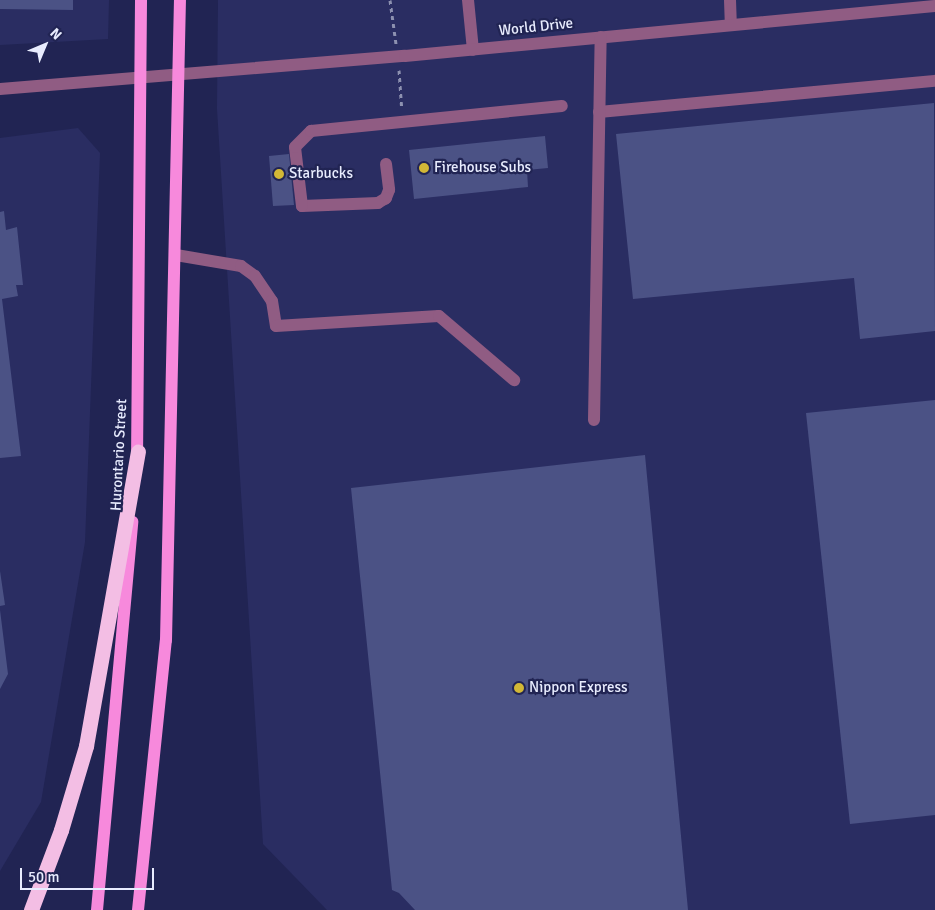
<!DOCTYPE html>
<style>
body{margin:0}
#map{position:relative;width:935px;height:910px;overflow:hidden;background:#212453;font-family:Signika,sans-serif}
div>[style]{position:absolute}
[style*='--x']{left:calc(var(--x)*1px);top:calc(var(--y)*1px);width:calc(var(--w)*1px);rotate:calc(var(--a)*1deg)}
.built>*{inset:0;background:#2a2d62}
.building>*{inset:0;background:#4b5285}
.path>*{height:3px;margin-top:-1.5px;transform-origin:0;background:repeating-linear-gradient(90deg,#8d91b0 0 4px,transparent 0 8px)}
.minor>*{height:12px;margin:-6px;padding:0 6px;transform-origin:6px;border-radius:6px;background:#905c83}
.major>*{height:12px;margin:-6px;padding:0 6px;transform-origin:6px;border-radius:6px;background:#f789dc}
.highway>*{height:15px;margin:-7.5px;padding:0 7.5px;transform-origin:7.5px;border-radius:7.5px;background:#f3bee4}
.dots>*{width:14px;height:14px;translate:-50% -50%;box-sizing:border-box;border:2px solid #212453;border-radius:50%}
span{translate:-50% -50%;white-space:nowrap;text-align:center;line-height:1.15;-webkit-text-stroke:4.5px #212453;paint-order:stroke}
.street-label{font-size:15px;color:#e8ecfe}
.poi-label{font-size:15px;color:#e8ecfe}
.left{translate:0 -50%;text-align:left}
.north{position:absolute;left:20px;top:20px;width:50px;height:50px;-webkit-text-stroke:4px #212453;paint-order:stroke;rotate:45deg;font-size:14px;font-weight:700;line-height:20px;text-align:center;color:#e8ecfe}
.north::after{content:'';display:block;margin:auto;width:18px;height:22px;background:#e8ecfe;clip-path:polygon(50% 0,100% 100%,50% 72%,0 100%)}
.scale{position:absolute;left:20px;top:868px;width:134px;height:22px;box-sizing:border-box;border:2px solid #e8ecfe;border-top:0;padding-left:6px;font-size:15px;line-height:18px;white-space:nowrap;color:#e8ecfe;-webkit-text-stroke:4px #212453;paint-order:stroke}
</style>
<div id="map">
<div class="built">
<i style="clip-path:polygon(0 0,109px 0,108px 39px,0 45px)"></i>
<i style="clip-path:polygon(218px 0,935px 0,935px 910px,327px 910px,263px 844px,217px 109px)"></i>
<i style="clip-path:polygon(78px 128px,100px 153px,85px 542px,41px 802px,0 871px,0 138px)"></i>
</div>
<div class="building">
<i style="clip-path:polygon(0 0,73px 0,73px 10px,0 9px)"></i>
<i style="clip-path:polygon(934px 103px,935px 331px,860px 339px,854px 278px,633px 299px,616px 134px)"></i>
<i style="clip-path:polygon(545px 136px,548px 168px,527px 170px,528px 187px,414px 199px,409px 150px)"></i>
<i style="clip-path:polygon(289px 154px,294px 205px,273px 206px,269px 156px)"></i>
<i style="clip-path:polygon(4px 211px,6px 230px,17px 227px,23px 285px,16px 285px,18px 296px,2px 299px,21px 456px,0 458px,0 212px)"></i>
<i style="clip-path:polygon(935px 400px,935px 815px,850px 824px,806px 413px)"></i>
<i style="clip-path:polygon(645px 455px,688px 910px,415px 910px,399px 893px,392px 890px,351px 488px)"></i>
<i style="clip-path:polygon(0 571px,5px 605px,0 606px)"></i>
<i style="clip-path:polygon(0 610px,8px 674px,0 689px)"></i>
</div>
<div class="path">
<i style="--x:390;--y:0;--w:44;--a:82.2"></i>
<i style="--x:399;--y:70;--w:39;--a:86"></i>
</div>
<div class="minor">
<i style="--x:468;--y:0;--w:50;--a:84.3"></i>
<i style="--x:730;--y:0;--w:24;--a:88"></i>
<i style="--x:0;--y:89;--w:406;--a:-4.7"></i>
<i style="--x:405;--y:56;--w:532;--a:-5.39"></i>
<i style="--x:599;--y:112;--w:337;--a:-5.3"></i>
<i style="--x:386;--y:164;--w:26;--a:83"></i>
<i style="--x:389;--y:190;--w:9;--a:111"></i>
<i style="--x:386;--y:198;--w:9;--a:148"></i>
<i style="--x:378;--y:203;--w:76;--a:177.7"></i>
<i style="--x:302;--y:206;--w:59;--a:-96.8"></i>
<i style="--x:295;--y:147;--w:23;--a:-45"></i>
<i style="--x:311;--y:131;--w:252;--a:-5.7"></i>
<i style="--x:176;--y:255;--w:66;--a:9.6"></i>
<i style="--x:241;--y:266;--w:17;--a:36"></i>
<i style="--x:255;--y:276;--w:30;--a:56"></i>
<i style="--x:272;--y:301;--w:25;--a:81"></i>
<i style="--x:276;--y:326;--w:163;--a:-3.5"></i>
<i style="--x:439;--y:316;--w:99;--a:40.5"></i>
<i style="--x:594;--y:420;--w:383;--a:-89"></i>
</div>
<div class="major">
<i style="--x:137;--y:460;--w:460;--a:-89.5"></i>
<i style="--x:97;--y:910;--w:390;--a:-84.8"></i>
<i style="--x:138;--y:910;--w:271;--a:-84.1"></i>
<i style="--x:166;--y:640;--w:640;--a:-88.75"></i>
</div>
<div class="highway">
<i style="--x:31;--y:910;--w:85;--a:-69.4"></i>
<i style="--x:61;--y:830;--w:88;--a:-73.4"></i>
<i style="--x:86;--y:746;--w:299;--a:-80"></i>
</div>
<div class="dots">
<i style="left:424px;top:168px;background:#d2b736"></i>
<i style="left:279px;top:174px;background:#d2b736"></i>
<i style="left:519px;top:688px;background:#d2b736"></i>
</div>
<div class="street-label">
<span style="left:536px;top:27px;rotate:-6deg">World Drive</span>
<span style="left:119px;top:455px;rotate:-87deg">Hurontario Street</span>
</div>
<div class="poi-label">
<span class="left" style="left:434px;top:168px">Firehouse Subs</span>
<span class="left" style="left:289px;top:174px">Starbucks</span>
<span class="left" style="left:529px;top:688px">Nippon Express</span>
</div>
<div class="north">N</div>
<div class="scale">50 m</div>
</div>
